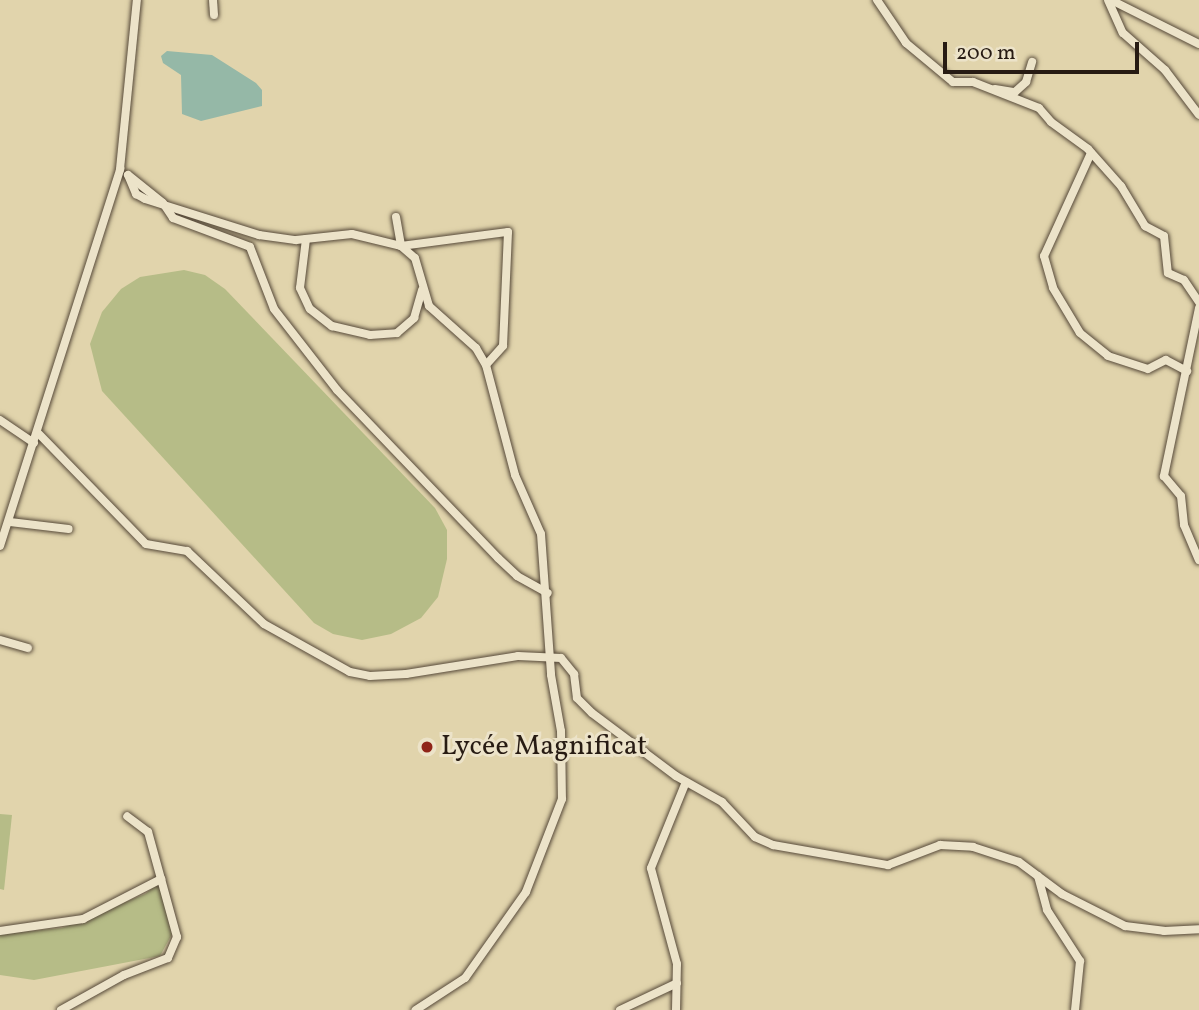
<!DOCTYPE html>
<meta charset="utf-8">
<style>
body{margin:0}
#map{position:relative;width:1199px;height:1010px;overflow:hidden;background:#e1d4ac;font-family:Vollkorn,serif}
div>[style]{position:absolute}
[style*='--x']{left:calc(var(--x)*1px);top:calc(var(--y)*1px);width:calc(var(--w)*1px);rotate:calc(var(--a)*1deg)}
.green>*{inset:0;background:#b6bc87}
.water>*{inset:0;background:#95b8a7}
.roads{filter:drop-shadow(0 0 2px #564939) drop-shadow(0 0 2px #564939)}
.minor>*{height:8px;margin:-4px;padding:0 4px;transform-origin:4px;border-radius:4px;background:#ece3c9}
.dots>*{width:19px;height:19px;translate:-50% -50%;box-sizing:border-box;border:4px solid #ece3c9;border-radius:50%}
span{translate:-50% -50%;white-space:nowrap;text-align:center;line-height:1.15;-webkit-text-stroke:6px #ece3c9;paint-order:stroke}
.poi-label{font-size:28px;color:#271b13}
.left{translate:0 -50%;text-align:left}
.scale{position:absolute;left:943px;top:42px;width:196px;height:32px;box-sizing:border-box;border:4px solid #271b13;border-top:0;padding-left:9px;font-size:21px;line-height:24px;white-space:nowrap;color:#271b13;-webkit-text-stroke:5px #ece3c9;paint-order:stroke}
</style>
<div id="map">
<div class="green">
<i style="clip-path:polygon(184px 270px,205px 275px,225px 289px,435px 508px,447px 530px,447px 559px,438px 597px,421px 618px,391px 634px,362px 640px,333px 634px,314px 623px,102px 391px,90px 344px,102px 312px,121px 289px,140px 277px)"></i>
<i style="clip-path:polygon(0 814px,12px 815px,4px 890px,0 889px)"></i>
<i style="clip-path:polygon(159px 883px,172px 934px,160px 956px,34px 980px,0 975px,0 934px,62px 928px,145px 894px)"></i>
</div>
<div class="water">
<i style="clip-path:polygon(167px 51px,212px 55px,256px 83px,262px 90px,262px 106px,201px 121px,182px 114px,181px 75px,163px 63px,161px 56px)"></i>
</div>
<div class="roads">
<div class="minor">
<i style="--x:213;--y:0;--w:15;--a:86"></i>
<i style="--x:877;--y:0;--w:52;--a:56"></i>
<i style="--x:906;--y:43;--w:61;--a:39.7"></i>
<i style="--x:953;--y:82;--w:20;--a:0"></i>
<i style="--x:973;--y:82;--w:71;--a:21.5"></i>
<i style="--x:1039;--y:108;--w:18;--a:49"></i>
<i style="--x:1051;--y:122;--w:46;--a:36.1"></i>
<i style="--x:1088;--y:149;--w:50;--a:48.3"></i>
<i style="--x:1121;--y:186;--w:47;--a:59"></i>
<i style="--x:1145;--y:226;--w:21;--a:28"></i>
<i style="--x:1164;--y:236;--w:37;--a:84"></i>
<i style="--x:1168;--y:273;--w:17;--a:24"></i>
<i style="--x:1184;--y:280;--w:27;--a:56"></i>
<i style="--x:1108;--y:0;--w:36;--a:66"></i>
<i style="--x:1123;--y:33;--w:56;--a:41.4"></i>
<i style="--x:1165;--y:70;--w:56;--a:52.9"></i>
<i style="--x:1111;--y:0;--w:98;--a:26.6"></i>
<i style="--x:995;--y:89;--w:20;--a:9"></i>
<i style="--x:1015;--y:92;--w:15;--a:-42"></i>
<i style="--x:1026;--y:82;--w:21;--a:-73"></i>
<i style="--x:1091;--y:153;--w:113;--a:114.5"></i>
<i style="--x:1044;--y:256;--w:33;--a:74"></i>
<i style="--x:1053;--y:288;--w:52;--a:59"></i>
<i style="--x:1080;--y:333;--w:36;--a:39"></i>
<i style="--x:1108;--y:356;--w:42;--a:18"></i>
<i style="--x:1148;--y:369;--w:20;--a:-27"></i>
<i style="--x:1166;--y:360;--w:24;--a:28"></i>
<i style="--x:128;--y:175;--w:21;--a:67"></i>
<i style="--x:136;--y:194;--w:10;--a:29"></i>
<i style="--x:145;--y:199;--w:120;--a:17.5"></i>
<i style="--x:259;--y:235;--w:37;--a:8"></i>
<i style="--x:296;--y:240;--w:56;--a:-6.1"></i>
<i style="--x:352;--y:234;--w:50;--a:13.8"></i>
<i style="--x:401;--y:246;--w:18;--a:41"></i>
<i style="--x:415;--y:258;--w:50;--a:73.7"></i>
<i style="--x:429;--y:306;--w:63;--a:41.8"></i>
<i style="--x:476;--y:348;--w:20;--a:60"></i>
<i style="--x:486;--y:365;--w:114;--a:75.2"></i>
<i style="--x:515;--y:475;--w:64;--a:66.2"></i>
<i style="--x:541;--y:534;--w:141;--a:85.9"></i>
<i style="--x:551;--y:675;--w:57;--a:79.9"></i>
<i style="--x:561;--y:731;--w:68;--a:89.2"></i>
<i style="--x:562;--y:799;--w:100;--a:111.2"></i>
<i style="--x:526;--y:892;--w:105;--a:125.3"></i>
<i style="--x:465;--y:978;--w:59;--a:146.9"></i>
<i style="--x:128;--y:175;--w:43;--a:38.5"></i>
<i style="--x:163;--y:203;--w:18;--a:56"></i>
<i style="--x:173;--y:218;--w:82;--a:20.6"></i>
<i style="--x:250;--y:247;--w:66;--a:68.8"></i>
<i style="--x:274;--y:309;--w:103;--a:52.1"></i>
<i style="--x:337;--y:390;--w:233;--a:46.2"></i>
<i style="--x:498;--y:558;--w:26;--a:43"></i>
<i style="--x:517;--y:576;--w:35;--a:29"></i>
<i style="--x:396;--y:217;--w:29;--a:80"></i>
<i style="--x:401;--y:246;--w:108;--a:-7.5"></i>
<i style="--x:508;--y:232;--w:114;--a:92.5"></i>
<i style="--x:503;--y:346;--w:25;--a:132"></i>
<i style="--x:306;--y:239;--w:49;--a:97"></i>
<i style="--x:300;--y:288;--w:23;--a:65"></i>
<i style="--x:310;--y:309;--w:28;--a:38"></i>
<i style="--x:332;--y:326;--w:39;--a:13"></i>
<i style="--x:370;--y:335;--w:27;--a:-4"></i>
<i style="--x:397;--y:333;--w:23;--a:-41"></i>
<i style="--x:414;--y:318;--w:29;--a:-74"></i>
<i style="--x:1199;--y:308;--w:172;--a:101.8"></i>
<i style="--x:1164;--y:476;--w:26;--a:50"></i>
<i style="--x:1181;--y:496;--w:29;--a:84"></i>
<i style="--x:1184;--y:525;--w:38;--a:67"></i>
<i style="--x:0;--y:420;--w:41;--a:34.1"></i>
<i style="--x:39;--y:434;--w:153;--a:45.8"></i>
<i style="--x:146;--y:544;--w:42;--a:9.7"></i>
<i style="--x:187;--y:551;--w:106;--a:43.5"></i>
<i style="--x:264;--y:624;--w:98;--a:29.2"></i>
<i style="--x:350;--y:672;--w:20;--a:11"></i>
<i style="--x:370;--y:676;--w:36;--a:-3"></i>
<i style="--x:406;--y:674;--w:113;--a:-9.1"></i>
<i style="--x:518;--y:656;--w:43;--a:2.7"></i>
<i style="--x:561;--y:658;--w:21;--a:51"></i>
<i style="--x:574;--y:674;--w:24;--a:83"></i>
<i style="--x:577;--y:698;--w:21;--a:45"></i>
<i style="--x:592;--y:713;--w:105;--a:36.9"></i>
<i style="--x:676;--y:776;--w:53;--a:29.5"></i>
<i style="--x:722;--y:802;--w:48;--a:46.7"></i>
<i style="--x:755;--y:837;--w:20;--a:24"></i>
<i style="--x:773;--y:845;--w:117;--a:9.9"></i>
<i style="--x:888;--y:865;--w:56;--a:-21"></i>
<i style="--x:940;--y:845;--w:33;--a:3"></i>
<i style="--x:973;--y:847;--w:48;--a:18.1"></i>
<i style="--x:1019;--y:862;--w:54;--a:36.7"></i>
<i style="--x:1062;--y:894;--w:71;--a:26.9"></i>
<i style="--x:1125;--y:926;--w:39;--a:7"></i>
<i style="--x:1164;--y:931;--w:35;--a:-3"></i>
<i style="--x:10;--y:522;--w:59;--a:6.8"></i>
<i style="--x:0;--y:546;--w:396;--a:-72.3"></i>
<i style="--x:120;--y:169;--w:170;--a:-84.3"></i>
<i style="--x:0;--y:640;--w:29;--a:16"></i>
<i style="--x:1038;--y:876;--w:35;--a:75"></i>
<i style="--x:1047;--y:910;--w:61;--a:57.1"></i>
<i style="--x:1080;--y:961;--w:49;--a:95.8"></i>
<i style="--x:0;--y:931;--w:84;--a:-8.2"></i>
<i style="--x:83;--y:919;--w:88;--a:-27.1"></i>
<i style="--x:61;--y:1010;--w:72;--a:-29.1"></i>
<i style="--x:124;--y:975;--w:47;--a:-21.1"></i>
<i style="--x:168;--y:958;--w:23;--a:-67"></i>
<i style="--x:177;--y:937;--w:109;--a:-105.4"></i>
<i style="--x:148;--y:832;--w:26;--a:-143"></i>
<i style="--x:620;--y:1010;--w:63;--a:-25.3"></i>
<i style="--x:676;--y:1010;--w:46;--a:-88.8"></i>
<i style="--x:677;--y:964;--w:99;--a:-105.2"></i>
<i style="--x:651;--y:868;--w:93;--a:-67.9"></i>
</div>
</div>
<div class="dots">
<i style="left:427px;top:747px;background:#8f2418"></i>
</div>
<div class="poi-label">
<span class="left" style="left:441px;top:747px">Lycée Magnificat</span>
</div>
<div class="scale">200 m</div>
</div>
